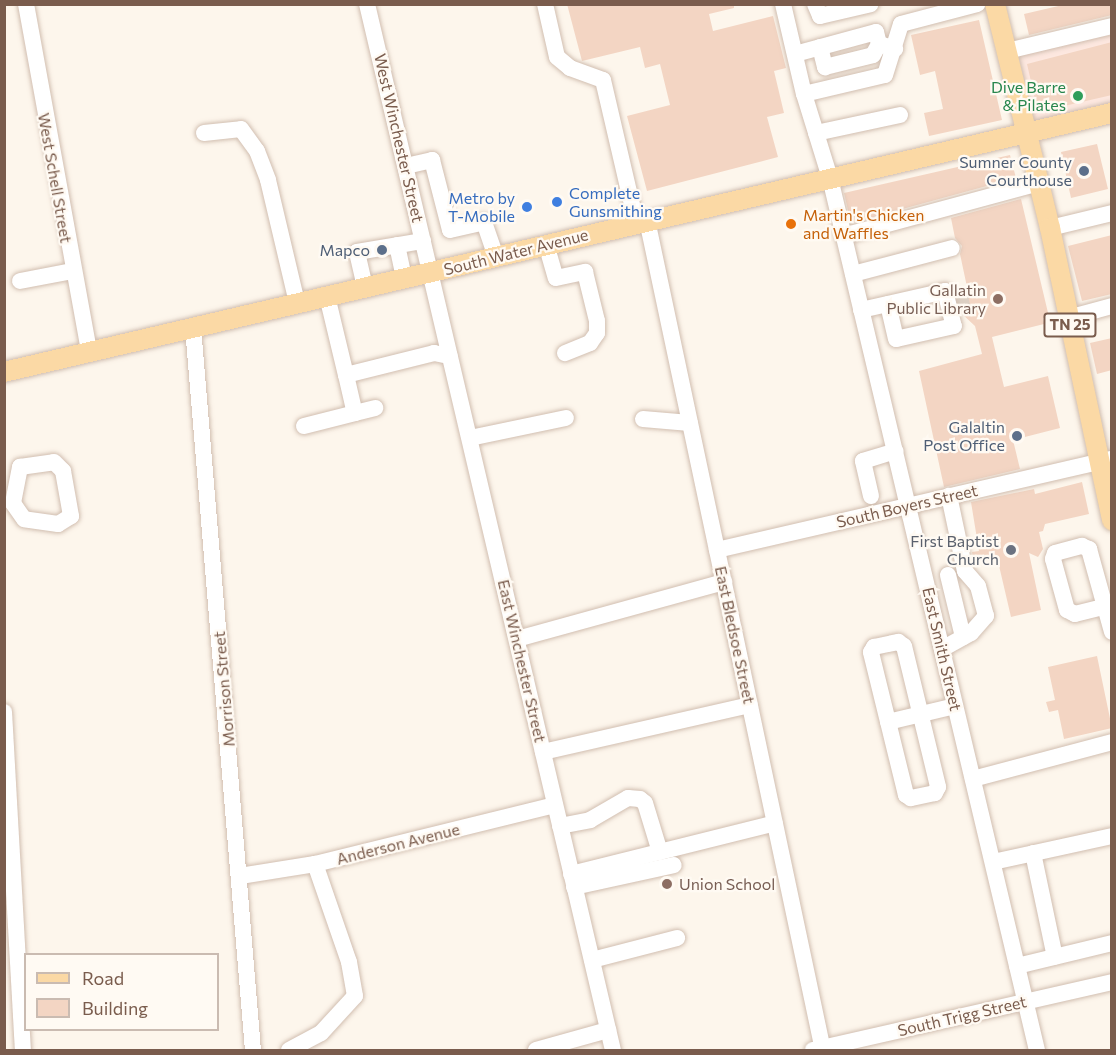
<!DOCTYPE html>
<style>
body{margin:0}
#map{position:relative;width:1116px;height:1055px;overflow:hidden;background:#fdf6ec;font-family:Commissioner,sans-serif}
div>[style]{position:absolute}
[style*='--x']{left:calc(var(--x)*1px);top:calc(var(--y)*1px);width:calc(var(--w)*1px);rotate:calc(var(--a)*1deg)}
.commercial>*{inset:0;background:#fde8e0}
.building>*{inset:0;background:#f3d5c3}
.minor-tunnel>*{height:16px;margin-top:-8px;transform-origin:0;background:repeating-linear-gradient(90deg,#dcd0c4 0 16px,transparent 0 24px)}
.roads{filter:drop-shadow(0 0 2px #d1beb0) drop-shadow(0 0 2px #d1beb0)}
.minor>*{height:16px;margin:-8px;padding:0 8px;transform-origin:8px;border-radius:8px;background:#fff}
.major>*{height:20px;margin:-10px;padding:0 10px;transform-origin:10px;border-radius:10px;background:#fbd9a5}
.dots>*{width:16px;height:16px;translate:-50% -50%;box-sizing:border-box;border:3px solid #fffaf3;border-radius:50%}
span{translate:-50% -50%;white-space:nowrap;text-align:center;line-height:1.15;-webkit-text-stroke:4.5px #fffaf3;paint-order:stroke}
.shield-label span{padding:2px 4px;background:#fffaf3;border:2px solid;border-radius:4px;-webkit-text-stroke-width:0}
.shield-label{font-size:15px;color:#7a5c4d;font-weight:700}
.leisure-label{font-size:16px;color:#27864d}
.right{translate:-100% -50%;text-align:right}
.street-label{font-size:16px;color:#7a5c4d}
.service-label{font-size:16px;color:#4e5e75}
.shop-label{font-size:16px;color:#366cbe}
.left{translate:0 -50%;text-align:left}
.food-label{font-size:16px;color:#c56008}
.education-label{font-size:16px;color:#785e54}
.worship-label{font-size:16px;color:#5b616d}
.frame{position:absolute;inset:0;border:6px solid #7a5c4d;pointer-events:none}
.legend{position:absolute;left:24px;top:953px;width:195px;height:78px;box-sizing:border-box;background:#fffaf3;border:2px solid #cabbb1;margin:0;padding:8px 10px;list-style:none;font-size:18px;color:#7a5c4d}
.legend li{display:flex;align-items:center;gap:12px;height:30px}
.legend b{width:30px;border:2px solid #cabbb1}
</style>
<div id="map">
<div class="commercial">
<i style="clip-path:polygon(1111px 33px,1111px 107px,1034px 125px,1018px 55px)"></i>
</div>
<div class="building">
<i style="clip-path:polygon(567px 4px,734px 4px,734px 8px,709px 14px,713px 31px,773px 16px,786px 68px,774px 71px,784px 113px,767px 117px,778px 157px,647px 191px,627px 116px,670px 105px,660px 64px,645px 68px,640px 47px,582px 61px)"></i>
<i style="clip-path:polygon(1067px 4px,1112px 4px,1112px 15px,1029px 35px,1024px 14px)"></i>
<i style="clip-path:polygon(979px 20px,1002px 120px,929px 136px,924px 113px,943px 109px,935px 71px,920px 75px,911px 35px)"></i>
<i style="clip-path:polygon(1112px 42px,1112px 95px,1038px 112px,1027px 64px)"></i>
<i style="clip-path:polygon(1097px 144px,1108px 189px,1071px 198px,1061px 152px)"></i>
<i style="clip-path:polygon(1010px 155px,1016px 178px,851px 223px,844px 193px)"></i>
<i style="clip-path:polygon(1021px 199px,1049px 317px,1043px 318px,1044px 324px,992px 337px,1004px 387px,1048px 376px,1060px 428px,1013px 440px,1020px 469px,944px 487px,919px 371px,982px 354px,975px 326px,961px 313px,959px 301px,962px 288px,967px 287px,960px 254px,962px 246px,955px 238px,951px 218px)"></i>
<i style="clip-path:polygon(1112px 235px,1112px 294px,1082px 301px,1068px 246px)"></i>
<i style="clip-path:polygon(1112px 338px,1112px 370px,1097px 374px,1090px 343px)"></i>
<i style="clip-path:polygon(1082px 482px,1089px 514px,1045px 524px,1043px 531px,1039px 532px,1043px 549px,1038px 557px,1029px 553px,1041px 610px,1011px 617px,997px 557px,974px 562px,972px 552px,979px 551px,971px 502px,1034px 489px,1035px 494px)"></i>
<i style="clip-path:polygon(1097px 656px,1112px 728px,1064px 739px,1058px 710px,1049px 712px,1046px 702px,1055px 700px,1048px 667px)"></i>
</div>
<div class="minor-tunnel">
<i style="--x:960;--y:296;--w:19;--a:78"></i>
</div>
<div class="roads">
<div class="minor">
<i style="--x:26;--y:4;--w:353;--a:79.7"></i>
<i style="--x:367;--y:4;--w:1075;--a:76.77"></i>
<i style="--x:545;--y:4;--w:54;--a:77.2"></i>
<i style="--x:557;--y:57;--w:17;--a:40"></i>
<i style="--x:570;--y:68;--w:35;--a:20"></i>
<i style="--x:603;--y:80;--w:146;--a:76.9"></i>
<i style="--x:783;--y:4;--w:92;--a:76.9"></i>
<i style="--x:804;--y:94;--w:88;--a:72.8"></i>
<i style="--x:830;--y:178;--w:896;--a:76.65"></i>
<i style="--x:815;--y:4;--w:13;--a:67"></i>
<i style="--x:820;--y:16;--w:52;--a:-13.2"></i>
<i style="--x:820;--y:47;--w:21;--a:76"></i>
<i style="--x:825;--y:67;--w:49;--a:-14"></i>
<i style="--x:873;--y:55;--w:13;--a:-61"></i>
<i style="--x:1007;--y:51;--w:108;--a:-13.4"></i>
<i style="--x:795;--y:54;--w:84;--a:-15.2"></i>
<i style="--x:876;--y:32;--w:12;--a:76"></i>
<i style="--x:879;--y:44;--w:17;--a:17"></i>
<i style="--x:804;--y:94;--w:83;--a:-13.2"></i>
<i style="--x:885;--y:75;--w:53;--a:-72.6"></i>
<i style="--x:901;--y:24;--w:79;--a:-14.7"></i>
<i style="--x:204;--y:133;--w:37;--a:-6"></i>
<i style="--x:241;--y:129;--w:27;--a:54"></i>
<i style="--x:257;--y:151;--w:31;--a:69"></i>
<i style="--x:268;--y:180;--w:126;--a:76.7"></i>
<i style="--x:816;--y:133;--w:86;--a:-12.1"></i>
<i style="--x:406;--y:166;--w:27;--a:-13"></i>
<i style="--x:432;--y:160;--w:72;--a:75.6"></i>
<i style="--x:450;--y:230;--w:35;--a:-13"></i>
<i style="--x:484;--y:222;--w:36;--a:71"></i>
<i style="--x:647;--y:220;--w:848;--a:78.03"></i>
<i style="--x:1050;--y:228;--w:64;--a:-13.6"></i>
<i style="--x:843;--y:236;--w:203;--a:-15.1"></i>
<i style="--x:546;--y:244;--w:35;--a:74"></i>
<i style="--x:556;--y:278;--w:30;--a:-12"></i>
<i style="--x:585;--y:272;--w:50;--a:76.2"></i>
<i style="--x:597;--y:321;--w:12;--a:90"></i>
<i style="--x:597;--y:333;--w:12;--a:125"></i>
<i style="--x:590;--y:343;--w:27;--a:158"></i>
<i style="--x:397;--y:245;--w:34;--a:78"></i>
<i style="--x:853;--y:274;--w:102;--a:-14.7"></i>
<i style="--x:20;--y:281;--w:54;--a:-10.7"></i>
<i style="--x:365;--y:287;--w:36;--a:-103"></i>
<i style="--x:357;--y:252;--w:67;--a:-9.5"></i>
<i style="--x:327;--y:296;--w:81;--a:76.5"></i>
<i style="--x:346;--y:375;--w:91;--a:-14"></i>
<i style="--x:434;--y:353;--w:16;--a:11"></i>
<i style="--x:861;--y:310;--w:86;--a:-12.7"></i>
<i style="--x:945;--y:291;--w:36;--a:76"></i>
<i style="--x:954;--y:326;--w:59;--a:167.4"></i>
<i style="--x:896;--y:339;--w:36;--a:-103"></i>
<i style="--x:1068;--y:318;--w:46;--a:-15.3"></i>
<i style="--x:193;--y:327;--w:725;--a:85.26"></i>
<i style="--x:346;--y:375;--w:39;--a:77"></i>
<i style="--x:355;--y:413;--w:21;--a:-14"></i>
<i style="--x:643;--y:419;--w:47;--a:4.9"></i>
<i style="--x:304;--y:426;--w:53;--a:-14.3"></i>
<i style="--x:470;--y:438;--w:98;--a:-11.8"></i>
<i style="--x:54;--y:462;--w:13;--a:45"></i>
<i style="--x:63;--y:471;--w:46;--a:79.9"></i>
<i style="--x:71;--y:516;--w:15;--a:148"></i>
<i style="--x:58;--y:524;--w:34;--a:-172"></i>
<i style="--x:24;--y:519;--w:19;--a:-125"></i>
<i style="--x:13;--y:503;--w:37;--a:-79"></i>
<i style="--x:20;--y:467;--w:34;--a:-8"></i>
<i style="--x:871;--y:496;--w:36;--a:-103"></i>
<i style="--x:863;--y:461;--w:34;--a:-17"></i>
<i style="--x:717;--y:550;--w:405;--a:-13"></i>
<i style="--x:948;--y:575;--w:64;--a:76.4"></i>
<i style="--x:1103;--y:607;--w:29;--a:166"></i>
<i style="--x:1075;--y:614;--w:9;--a:-153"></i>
<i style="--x:1067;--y:610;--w:53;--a:-105.4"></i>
<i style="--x:1053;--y:559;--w:6;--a:-72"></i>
<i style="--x:1055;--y:553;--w:28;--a:-15"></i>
<i style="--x:1082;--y:546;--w:8;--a:23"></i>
<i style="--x:1089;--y:549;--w:86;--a:74.5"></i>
<i style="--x:517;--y:639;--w:215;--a:-15.4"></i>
<i style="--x:898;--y:642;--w:7;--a:34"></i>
<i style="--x:904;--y:646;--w:145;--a:76.4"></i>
<i style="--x:938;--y:787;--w:7;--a:117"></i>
<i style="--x:935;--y:793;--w:25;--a:168"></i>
<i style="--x:911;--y:798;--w:6;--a:-149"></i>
<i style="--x:906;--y:795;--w:147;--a:-103.8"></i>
<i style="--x:871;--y:652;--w:6;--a:-59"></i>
<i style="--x:874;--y:647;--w:25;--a:-12"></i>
<i style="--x:942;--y:649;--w:33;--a:-29"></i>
<i style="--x:971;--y:633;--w:23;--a:-49"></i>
<i style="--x:986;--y:616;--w:31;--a:-105"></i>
<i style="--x:978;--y:586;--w:20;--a:-131"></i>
<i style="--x:965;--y:571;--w:77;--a:-102"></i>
<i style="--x:4;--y:712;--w:339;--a:86.8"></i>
<i style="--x:888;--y:722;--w:69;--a:-13.4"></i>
<i style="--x:543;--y:752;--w:212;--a:-12.8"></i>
<i style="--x:973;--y:779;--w:144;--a:-14.9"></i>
<i style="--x:560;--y:826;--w:31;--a:-11"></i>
<i style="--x:590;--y:820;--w:44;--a:-30.1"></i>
<i style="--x:628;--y:798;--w:12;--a:5"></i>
<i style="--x:640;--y:799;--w:6;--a:39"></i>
<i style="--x:645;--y:803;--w:51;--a:73"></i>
<i style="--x:1033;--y:853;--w:106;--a:78.1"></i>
<i style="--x:993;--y:862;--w:122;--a:-12.3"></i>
<i style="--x:571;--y:874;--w:210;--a:-14"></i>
<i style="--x:240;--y:876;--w:76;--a:-9.1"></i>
<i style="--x:315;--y:864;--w:247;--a:-13.8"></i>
<i style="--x:574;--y:887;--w:102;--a:-12.4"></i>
<i style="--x:592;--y:960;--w:88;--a:-14.5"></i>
<i style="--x:1017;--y:966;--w:98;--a:-13.6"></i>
<i style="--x:289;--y:1050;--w:36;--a:-28"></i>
<i style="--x:321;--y:1033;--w:50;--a:-47.4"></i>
<i style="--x:355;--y:996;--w:35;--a:-100"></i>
<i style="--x:349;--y:962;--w:104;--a:-109.1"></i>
<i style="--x:536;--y:1050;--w:75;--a:-15.5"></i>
<i style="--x:813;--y:1050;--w:307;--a:-12.8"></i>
</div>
<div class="major">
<i style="--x:995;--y:4;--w:231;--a:76.2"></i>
<i style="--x:1050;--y:228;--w:299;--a:78"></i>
<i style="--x:4;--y:372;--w:1138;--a:-13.16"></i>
</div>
</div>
<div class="dots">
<i style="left:1078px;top:96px;background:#2e9e5b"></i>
<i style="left:1084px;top:171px;background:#5c6f8a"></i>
<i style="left:557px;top:202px;background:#3f7fe0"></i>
<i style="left:527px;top:207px;background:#3f7fe0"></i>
<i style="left:791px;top:224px;background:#e8710a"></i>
<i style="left:382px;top:250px;background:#5c6f8a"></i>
<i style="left:998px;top:299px;background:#8d6e63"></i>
<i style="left:1017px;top:436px;background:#5c6f8a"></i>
<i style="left:1011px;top:550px;background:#6b7280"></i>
<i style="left:667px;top:884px;background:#8d6e63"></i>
</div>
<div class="shield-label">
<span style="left:1070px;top:325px">TN 25</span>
</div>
<div class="leisure-label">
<span class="right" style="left:1066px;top:96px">Dive Barre<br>&amp; Pilates</span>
</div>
<div class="street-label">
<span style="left:399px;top:138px;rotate:77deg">West Winchester Street</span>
<span style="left:55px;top:178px;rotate:80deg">West Schell Street</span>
<span style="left:516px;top:252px;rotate:-14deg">South Water Avenue</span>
<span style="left:907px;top:506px;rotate:-13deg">South Boyers Street</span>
<span style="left:735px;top:635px;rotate:78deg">East Bledsoe Street</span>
<span style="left:942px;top:649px;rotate:77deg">East Smith Street</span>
<span style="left:522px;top:661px;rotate:77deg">East Winchester Street</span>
<span style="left:224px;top:689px;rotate:-95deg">Morrison Street</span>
<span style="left:398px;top:844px;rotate:-14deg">Anderson Avenue</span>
<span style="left:962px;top:1016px;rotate:-13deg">South Trigg Street</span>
</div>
<div class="service-label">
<span class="right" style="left:1072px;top:171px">Sumner County<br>Courthouse</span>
<span class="right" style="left:370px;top:250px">Mapco</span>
<span class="right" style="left:1005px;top:436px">Galaltin<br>Post Office</span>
</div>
<div class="shop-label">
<span class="left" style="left:569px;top:202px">Complete<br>Gunsmithing</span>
<span class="right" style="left:515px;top:207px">Metro by<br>T-Mobile</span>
</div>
<div class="food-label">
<span class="left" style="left:803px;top:224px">Martin's Chicken<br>and Waffles</span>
</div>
<div class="education-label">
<span class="right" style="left:986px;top:299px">Gallatin<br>Public Library</span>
<span class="left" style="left:679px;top:884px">Union School</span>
</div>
<div class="worship-label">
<span class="right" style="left:999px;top:550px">First Baptist<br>Church</span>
</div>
<div class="frame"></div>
<ul class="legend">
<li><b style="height:8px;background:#fbd9a5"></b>Road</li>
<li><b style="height:16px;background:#f3d5c3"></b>Building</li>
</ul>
</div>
